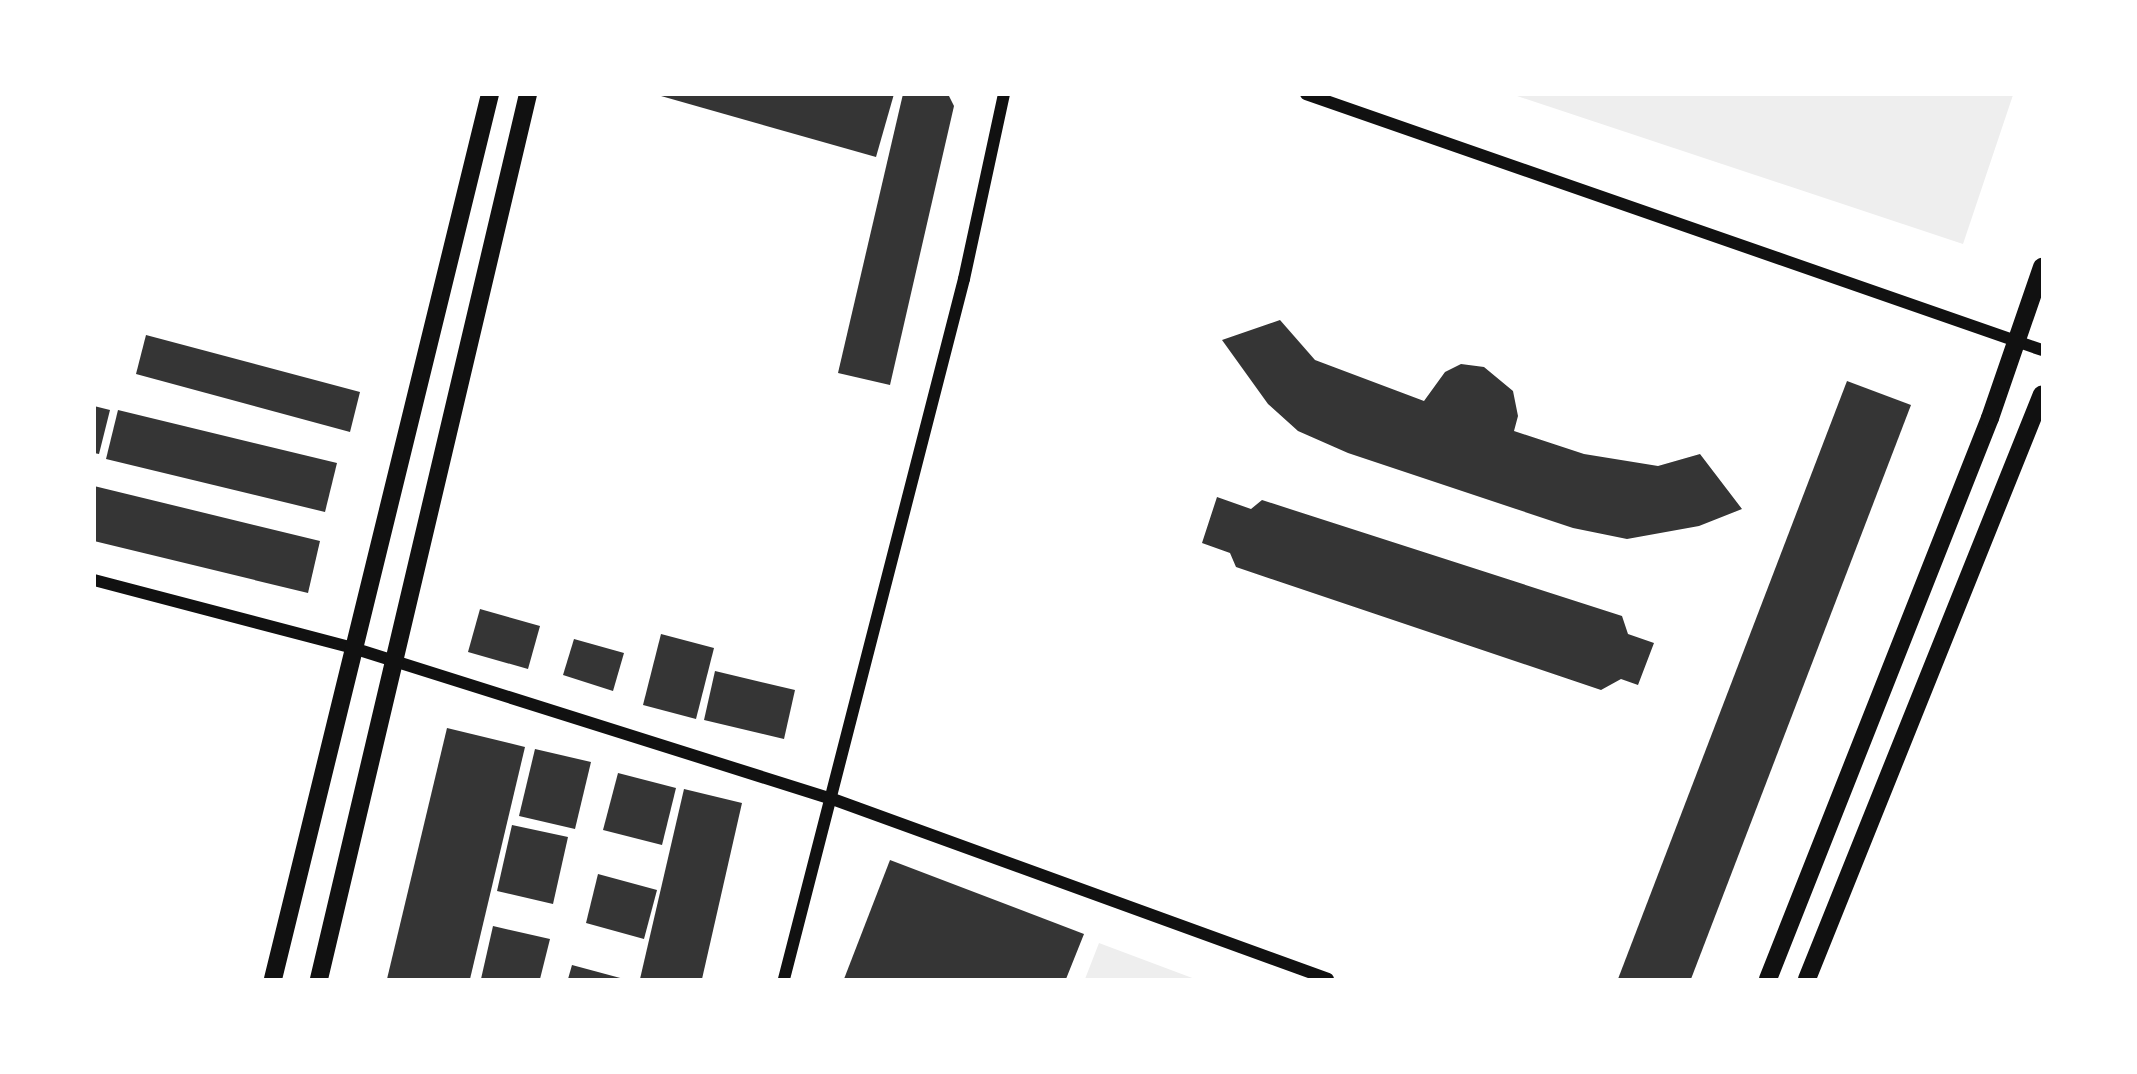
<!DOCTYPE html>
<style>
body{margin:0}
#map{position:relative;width:2137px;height:1074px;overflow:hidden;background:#fff;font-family:Ubuntu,sans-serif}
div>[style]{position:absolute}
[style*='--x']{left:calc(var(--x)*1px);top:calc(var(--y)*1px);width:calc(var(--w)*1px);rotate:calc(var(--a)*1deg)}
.green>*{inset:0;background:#eee}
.building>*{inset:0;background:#353535}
.tertiary>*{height:12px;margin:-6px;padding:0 6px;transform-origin:6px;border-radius:6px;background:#111}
.primary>*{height:18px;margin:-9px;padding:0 9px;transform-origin:9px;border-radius:9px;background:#111}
span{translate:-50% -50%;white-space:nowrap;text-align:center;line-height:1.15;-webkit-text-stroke:7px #fff;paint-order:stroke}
.frame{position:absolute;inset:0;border:96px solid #fff;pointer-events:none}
</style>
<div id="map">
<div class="green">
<i style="clip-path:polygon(1514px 95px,2013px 94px,2013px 95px,1963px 244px)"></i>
<i style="clip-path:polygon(1099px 943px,1195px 979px,1085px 979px)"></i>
</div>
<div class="building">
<i style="clip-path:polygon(654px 94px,894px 94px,876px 157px)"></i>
<i style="clip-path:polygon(903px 94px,948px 94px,954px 106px,890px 385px,838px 373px)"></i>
<i style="clip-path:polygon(1280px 320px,1315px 360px,1424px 401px,1445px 372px,1461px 364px,1484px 367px,1513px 391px,1518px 416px,1514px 431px,1584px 454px,1658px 466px,1700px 454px,1742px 509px,1699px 526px,1627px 539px,1573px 528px,1348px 453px,1298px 431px,1268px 404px,1222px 340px)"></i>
<i style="clip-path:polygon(146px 335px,360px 392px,350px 432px,136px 374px)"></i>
<i style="clip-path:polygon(1847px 381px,1911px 405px,1691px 979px,1618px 979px)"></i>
<i style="clip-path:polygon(94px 406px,110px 410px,99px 454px,94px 453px)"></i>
<i style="clip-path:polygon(118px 410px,337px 463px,325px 512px,106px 459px)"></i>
<i style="clip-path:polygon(94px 486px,320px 541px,308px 593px,94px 541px)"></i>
<i style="clip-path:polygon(1217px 497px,1251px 509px,1262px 500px,1622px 616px,1628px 634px,1654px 643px,1638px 685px,1621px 679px,1601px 690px,1236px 567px,1230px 553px,1202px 543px)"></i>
<i style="clip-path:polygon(480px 609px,540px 626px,528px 669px,468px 652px)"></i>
<i style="clip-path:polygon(661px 634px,714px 648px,696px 719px,643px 705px)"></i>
<i style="clip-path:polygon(574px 639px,624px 653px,613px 691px,563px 675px)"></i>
<i style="clip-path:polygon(715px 671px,795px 690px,784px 739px,704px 720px)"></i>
<i style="clip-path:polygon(447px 728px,525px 747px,470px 979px,387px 979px)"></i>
<i style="clip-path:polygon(535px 749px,591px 762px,575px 829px,519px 816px)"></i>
<i style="clip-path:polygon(618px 773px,676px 788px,662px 845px,603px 830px)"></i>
<i style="clip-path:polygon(684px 789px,742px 803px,702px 979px,640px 979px)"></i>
<i style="clip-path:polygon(512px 825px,568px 837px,553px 904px,497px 891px)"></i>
<i style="clip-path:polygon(890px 860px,1084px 934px,1066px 979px,844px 979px)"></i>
<i style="clip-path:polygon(598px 874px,657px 890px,644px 939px,586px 923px)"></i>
<i style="clip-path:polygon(493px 926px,550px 939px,540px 979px,481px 979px)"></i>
<i style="clip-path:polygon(572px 965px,624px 979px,568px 979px)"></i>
</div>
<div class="tertiary">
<i style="--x:1306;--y:94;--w:779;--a:19.18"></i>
<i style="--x:94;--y:580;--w:268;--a:14.7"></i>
<i style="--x:353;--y:648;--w:497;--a:17.5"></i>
<i style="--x:827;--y:797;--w:533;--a:19.96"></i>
<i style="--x:784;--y:979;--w:723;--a:-75.58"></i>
<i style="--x:964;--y:279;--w:189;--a:-77.8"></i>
</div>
<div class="primary">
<i style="--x:273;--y:979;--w:911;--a:-76.22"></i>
<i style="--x:319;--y:979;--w:909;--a:-76.71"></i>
<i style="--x:1768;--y:979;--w:603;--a:-68.41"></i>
<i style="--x:1990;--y:418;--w:160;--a:-71"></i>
<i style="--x:1807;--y:979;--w:630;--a:-68.11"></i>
</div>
<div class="frame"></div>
</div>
